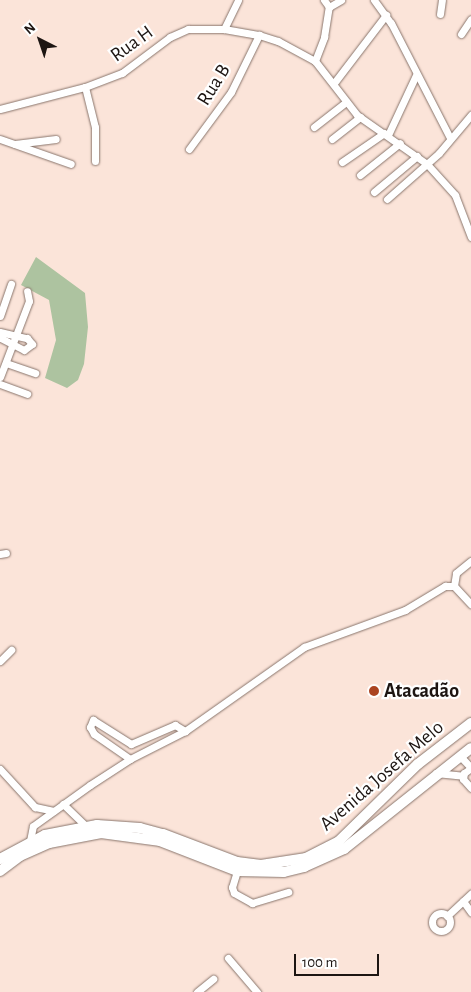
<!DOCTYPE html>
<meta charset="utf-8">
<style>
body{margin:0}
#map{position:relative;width:471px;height:992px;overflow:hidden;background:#fbe4d9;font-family:"Alegreya Sans",sans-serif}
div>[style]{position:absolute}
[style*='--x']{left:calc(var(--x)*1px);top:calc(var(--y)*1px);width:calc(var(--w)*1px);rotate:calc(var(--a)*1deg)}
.green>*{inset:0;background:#adc3a0}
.roads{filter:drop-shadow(0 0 1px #89756c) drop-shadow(0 0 1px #89756c)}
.street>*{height:7px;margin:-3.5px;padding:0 3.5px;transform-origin:3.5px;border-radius:3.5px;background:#fff}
.street>.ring{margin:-3.5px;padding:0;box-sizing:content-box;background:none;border:7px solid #fff;border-radius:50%}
.primary>*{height:10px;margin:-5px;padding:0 5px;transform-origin:5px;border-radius:5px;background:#fff}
.dots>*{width:14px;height:14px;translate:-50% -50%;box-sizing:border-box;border:2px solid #fff;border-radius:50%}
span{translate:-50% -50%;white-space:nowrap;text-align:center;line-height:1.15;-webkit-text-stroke:4.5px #fff;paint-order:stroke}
.street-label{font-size:20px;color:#1d1512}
.poi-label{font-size:20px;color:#1d1512;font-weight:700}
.left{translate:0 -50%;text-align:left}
.north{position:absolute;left:15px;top:15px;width:50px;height:50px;-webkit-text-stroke:4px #fff;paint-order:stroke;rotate:319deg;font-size:14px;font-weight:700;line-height:20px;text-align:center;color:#1d1512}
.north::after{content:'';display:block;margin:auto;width:18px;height:22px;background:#1d1512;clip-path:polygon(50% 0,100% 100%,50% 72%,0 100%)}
.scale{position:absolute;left:294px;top:954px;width:85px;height:22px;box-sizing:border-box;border:2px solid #1d1512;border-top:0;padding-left:6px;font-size:15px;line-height:18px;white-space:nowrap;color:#1d1512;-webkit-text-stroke:4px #fff;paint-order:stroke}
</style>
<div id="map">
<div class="green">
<i style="clip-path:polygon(36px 257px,85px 293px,88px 327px,84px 364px,78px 380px,67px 388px,45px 378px,56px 340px,49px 300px,21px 285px)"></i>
</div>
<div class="roads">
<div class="street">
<i style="--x:324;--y:0;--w:9;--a:54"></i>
<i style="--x:374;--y:0;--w:29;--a:54"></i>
<i style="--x:391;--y:23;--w:129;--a:62.8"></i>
<i style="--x:329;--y:7;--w:14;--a:-30"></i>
<i style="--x:440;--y:14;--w:14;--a:-82"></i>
<i style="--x:224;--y:29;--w:32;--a:-64"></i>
<i style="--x:461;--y:34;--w:18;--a:-56"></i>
<i style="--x:315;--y:61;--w:26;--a:-69"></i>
<i style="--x:324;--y:37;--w:30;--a:-81"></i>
<i style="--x:334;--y:83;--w:86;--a:-52.6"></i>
<i style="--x:85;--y:87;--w:41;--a:76"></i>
<i style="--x:95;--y:127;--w:34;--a:90"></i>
<i style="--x:0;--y:109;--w:88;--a:-14.5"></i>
<i style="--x:85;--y:87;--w:40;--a:-21"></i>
<i style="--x:122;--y:73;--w:60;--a:-36.9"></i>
<i style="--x:170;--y:37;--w:20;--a:-24"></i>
<i style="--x:188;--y:29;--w:36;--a:0"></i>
<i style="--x:224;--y:29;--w:36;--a:10"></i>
<i style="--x:259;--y:35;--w:20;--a:18"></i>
<i style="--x:278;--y:41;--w:42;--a:28.4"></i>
<i style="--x:315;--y:61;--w:68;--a:52.1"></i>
<i style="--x:357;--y:115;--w:85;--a:35"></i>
<i style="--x:427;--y:164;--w:42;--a:47.9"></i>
<i style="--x:455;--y:195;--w:45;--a:69.1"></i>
<i style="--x:314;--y:127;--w:41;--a:-38"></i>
<i style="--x:388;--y:135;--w:66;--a:-65"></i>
<i style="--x:0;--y:139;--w:75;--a:19.4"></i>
<i style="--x:332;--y:139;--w:36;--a:-38"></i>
<i style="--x:15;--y:144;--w:41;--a:-7"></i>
<i style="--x:189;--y:149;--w:71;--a:-53.6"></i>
<i style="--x:231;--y:92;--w:64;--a:-63.8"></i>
<i style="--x:342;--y:162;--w:51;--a:-34.6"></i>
<i style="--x:360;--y:175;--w:51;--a:-38.7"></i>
<i style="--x:374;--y:192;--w:56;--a:-39.9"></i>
<i style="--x:387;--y:199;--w:69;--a:-41.5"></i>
<i style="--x:439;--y:153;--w:50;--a:-49.9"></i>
<i style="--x:0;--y:316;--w:34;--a:-71"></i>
<i style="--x:0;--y:332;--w:28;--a:13"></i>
<i style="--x:27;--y:338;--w:8;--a:50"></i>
<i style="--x:32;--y:344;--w:10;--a:143"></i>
<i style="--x:24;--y:350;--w:27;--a:-153"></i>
<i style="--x:6;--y:363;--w:31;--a:19"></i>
<i style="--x:0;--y:377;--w:81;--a:-69.1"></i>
<i style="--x:29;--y:301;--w:10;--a:-101"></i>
<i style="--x:0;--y:384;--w:29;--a:20"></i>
<i style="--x:0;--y:554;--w:6;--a:-9"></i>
<i style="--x:454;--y:586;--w:13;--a:-81"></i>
<i style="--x:456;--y:573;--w:19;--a:-39"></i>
<i style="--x:0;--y:661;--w:16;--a:-45"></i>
<i style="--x:460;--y:756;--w:16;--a:47"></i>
<i style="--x:130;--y:759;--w:44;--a:-145.2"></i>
<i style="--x:94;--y:734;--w:8;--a:-120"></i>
<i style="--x:90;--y:727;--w:8;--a:-67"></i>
<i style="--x:93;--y:720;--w:45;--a:32.3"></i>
<i style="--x:131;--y:744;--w:48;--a:-23.4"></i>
<i style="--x:175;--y:725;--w:12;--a:31"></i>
<i style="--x:471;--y:768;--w:9;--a:144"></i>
<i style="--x:464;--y:773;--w:6;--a:99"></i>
<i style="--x:463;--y:779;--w:12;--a:48"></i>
<i style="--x:0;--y:769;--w:52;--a:47.4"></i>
<i style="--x:35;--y:807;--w:19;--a:12"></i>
<i style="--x:436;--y:773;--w:27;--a:6"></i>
<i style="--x:63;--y:804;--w:32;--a:44"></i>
<i style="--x:30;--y:841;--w:15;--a:-79"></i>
<i style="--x:33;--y:826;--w:70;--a:-35.7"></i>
<i style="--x:90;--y:785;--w:48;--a:-33"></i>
<i style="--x:130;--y:759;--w:62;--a:-27"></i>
<i style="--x:185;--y:731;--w:146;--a:-35.2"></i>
<i style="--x:304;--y:647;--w:108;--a:-20.1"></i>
<i style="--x:405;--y:610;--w:47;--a:-31"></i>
<i style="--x:445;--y:586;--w:9;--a:0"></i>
<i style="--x:454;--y:586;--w:25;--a:47"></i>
<i style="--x:237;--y:871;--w:17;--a:107"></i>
<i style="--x:232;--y:887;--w:6;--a:72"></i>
<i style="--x:234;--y:893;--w:21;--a:29"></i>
<i style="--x:252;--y:903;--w:38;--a:-17"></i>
<i style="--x:463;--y:901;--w:14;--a:54"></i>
<i class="ring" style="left:432px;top:913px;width:11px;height:11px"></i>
<i style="--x:447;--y:916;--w:33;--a:-43"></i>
<i style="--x:228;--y:958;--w:45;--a:49.5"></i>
<i style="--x:197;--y:992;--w:21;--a:-39"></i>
</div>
<div class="primary">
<i style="--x:0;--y:859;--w:51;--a:-28.1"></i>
<i style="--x:45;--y:835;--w:53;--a:-10.9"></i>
<i style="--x:97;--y:825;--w:43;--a:4"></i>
<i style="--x:140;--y:828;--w:24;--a:15"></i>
<i style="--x:163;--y:834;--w:79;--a:20.7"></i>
<i style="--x:237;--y:862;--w:24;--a:7"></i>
<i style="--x:261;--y:865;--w:46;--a:-8.8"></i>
<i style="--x:306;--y:858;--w:37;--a:-27"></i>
<i style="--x:339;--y:841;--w:110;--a:-44.3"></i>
<i style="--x:418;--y:764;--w:67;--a:-37.7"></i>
<i style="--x:0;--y:871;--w:25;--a:-37"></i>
<i style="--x:20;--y:856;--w:32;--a:-24"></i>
<i style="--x:49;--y:843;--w:53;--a:-10.9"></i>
<i style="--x:101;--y:833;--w:60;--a:7.7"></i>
<i style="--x:160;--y:841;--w:83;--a:21.3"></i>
<i style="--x:237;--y:871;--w:47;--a:1.2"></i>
<i style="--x:284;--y:872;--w:21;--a:-14"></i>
<i style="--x:304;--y:867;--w:44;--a:-24.2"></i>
<i style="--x:344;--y:849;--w:162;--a:-38.5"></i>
</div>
</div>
<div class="dots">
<i style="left:374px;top:691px;background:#ab4421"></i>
</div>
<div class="street-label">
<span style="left:132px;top:44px;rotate:-36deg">Rua H</span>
<span style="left:214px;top:85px;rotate:-58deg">Rua B</span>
<span style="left:382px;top:776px;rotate:-41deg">Avenida Josefa Melo</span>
</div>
<div class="poi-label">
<span class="left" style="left:384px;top:691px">Atacadão</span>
</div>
<div class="north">N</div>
<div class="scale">100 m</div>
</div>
